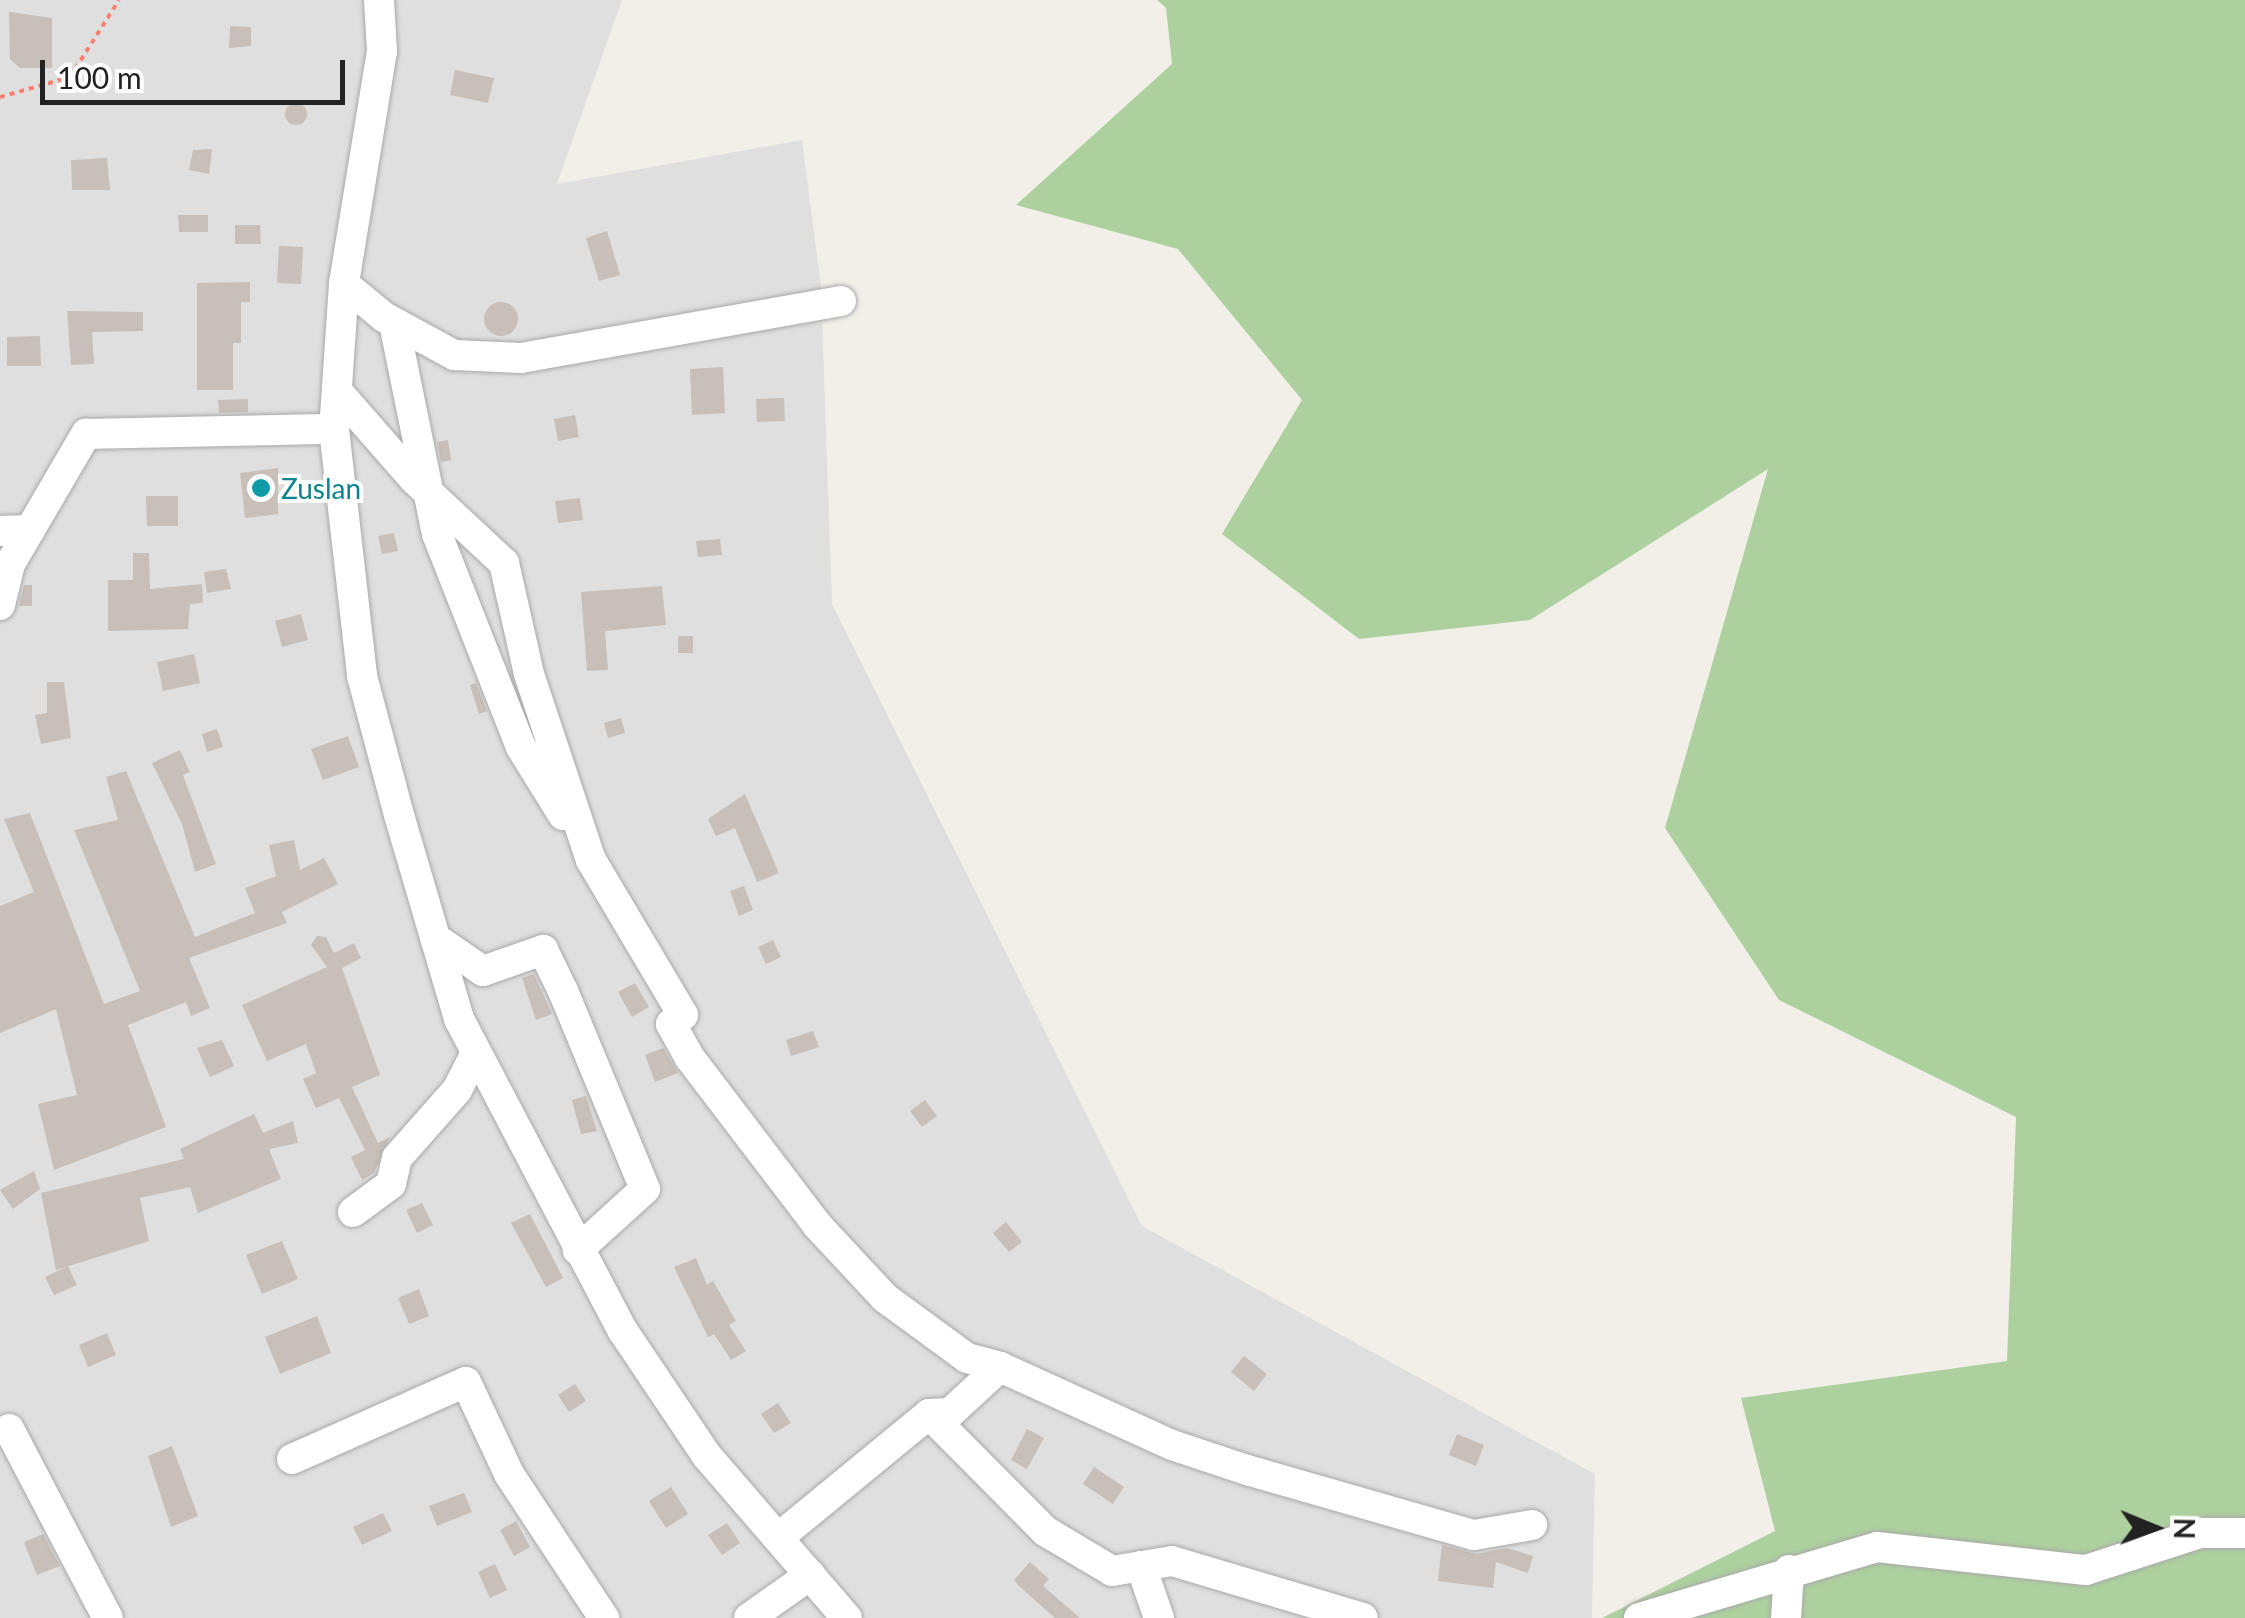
<!DOCTYPE html>
<style>
body{margin:0}
#map{position:relative;width:2245px;height:1618px;overflow:hidden;background:#f2efe9;font-family:Lato,sans-serif}
div>[style]{position:absolute}
[style*='--x']{left:calc(var(--x)*1px);top:calc(var(--y)*1px);width:calc(var(--w)*1px);rotate:calc(var(--a)*1deg)}
.residential>*{inset:0;background:#e0dfdf}
.forest>*{inset:0;background:#add19e}
.building>*{inset:0;background:#c7bfb8}
.round{border-radius:50%}
.path>*{height:4px;margin-top:-2px;transform-origin:0;background:repeating-linear-gradient(90deg,#fa8072 0 5px,transparent 0 10px)}
.roads{filter:drop-shadow(0 0 2px #a9a9a9) drop-shadow(0 0 2px #a9a9a9)}
.minor>*{height:30px;margin:-15px;padding:0 15px;transform-origin:15px;border-radius:15px;background:#fff}
.dots>*{width:28px;height:28px;translate:-50% -50%;box-sizing:border-box;border:5px solid #fff;border-radius:50%}
span{translate:-50% -50%;white-space:nowrap;text-align:center;line-height:1.15;-webkit-text-stroke:8px #fff;paint-order:stroke}
.culture-label{font-size:28px;color:#0d838f}
.left{translate:0 -50%;text-align:left}
.north{position:absolute;left:2105px;top:1478px;width:100px;height:100px;-webkit-text-stroke:8px #fff;paint-order:stroke;rotate:91deg;font-size:28px;font-weight:700;line-height:40px;text-align:center;color:#222}
.north::after{content:'';display:block;margin:auto;width:35px;height:45px;background:#222;clip-path:polygon(50% 0,100% 100%,50% 72%,0 100%)}
.scale{position:absolute;left:40px;top:60px;width:305px;height:45px;box-sizing:border-box;border:5px solid #222;border-top:0;padding-left:12px;font-size:30px;line-height:35px;white-space:nowrap;color:#222;-webkit-text-stroke:8px #fff;paint-order:stroke}
</style>
<div id="map">
<div class="residential">
<i style="clip-path:polygon(0 0,622px 0,557px 184px,802px 140px,821px 287px,832px 604px,1142px 1226px,1595px 1474px,1592px 1618px,0 1618px)"></i>
</div>
<div class="forest">
<i style="clip-path:polygon(1157px 0,2245px 0,2245px 1618px,1602px 1618px,1775px 1531px,1741px 1398px,2007px 1361px,2016px 1117px,1779px 1000px,1665px 828px,1768px 469px,1530px 620px,1359px 639px,1222px 534px,1302px 400px,1178px 249px,1016px 205px,1172px 64px,1166px 8px)"></i>
</div>
<div class="building">
<i style="clip-path:polygon(9px 12px,52px 18px,52px 68px,20px 68px,10px 59px)"></i>
<i style="clip-path:polygon(230px 26px,251px 27px,251px 46px,229px 48px)"></i>
<i style="clip-path:polygon(455px 70px,494px 78px,488px 103px,450px 95px)"></i>
<i class="round" style="left:285px;top:103px;width:22px;height:22px"></i>
<i style="clip-path:polygon(212px 149px,209px 174px,189px 170px,193px 150px)"></i>
<i style="clip-path:polygon(107px 158px,110px 190px,72px 190px,71px 160px)"></i>
<i style="clip-path:polygon(178px 215px,208px 215px,208px 232px,179px 232px)"></i>
<i style="clip-path:polygon(235px 225px,260px 225px,261px 244px,235px 244px)"></i>
<i style="clip-path:polygon(607px 231px,620px 275px,599px 281px,586px 238px)"></i>
<i style="clip-path:polygon(279px 246px,303px 247px,301px 284px,277px 283px)"></i>
<i style="clip-path:polygon(250px 282px,250px 302px,241px 302px,241px 343px,233px 343px,233px 390px,197px 390px,197px 283px)"></i>
<i class="round" style="left:484px;top:302px;width:34px;height:34px"></i>
<i style="clip-path:polygon(67px 311px,143px 312px,143px 331px,92px 332px,94px 364px,71px 365px)"></i>
<i style="clip-path:polygon(40px 336px,41px 366px,7px 366px,7px 337px)"></i>
<i style="clip-path:polygon(723px 367px,725px 413px,692px 415px,690px 369px)"></i>
<i style="clip-path:polygon(784px 398px,785px 421px,757px 422px,756px 399px)"></i>
<i style="clip-path:polygon(248px 399px,248px 412px,219px 413px,218px 400px)"></i>
<i style="clip-path:polygon(575px 415px,579px 437px,558px 441px,554px 419px)"></i>
<i style="clip-path:polygon(448px 440px,451px 460px,441px 462px,437px 442px)"></i>
<i style="clip-path:polygon(278px 468px,278px 514px,245px 518px,240px 473px)"></i>
<i style="clip-path:polygon(146px 496px,178px 496px,178px 526px,147px 526px)"></i>
<i style="clip-path:polygon(580px 498px,583px 520px,558px 523px,555px 501px)"></i>
<i style="clip-path:polygon(394px 533px,398px 551px,382px 554px,378px 536px)"></i>
<i style="clip-path:polygon(720px 539px,722px 555px,698px 557px,696px 541px)"></i>
<i style="clip-path:polygon(133px 553px,149px 553px,150px 589px,202px 584px,203px 603px,190px 604px,188px 629px,108px 631px,108px 580px,133px 580px)"></i>
<i style="clip-path:polygon(226px 569px,231px 589px,207px 593px,204px 572px)"></i>
<i style="clip-path:polygon(24px 585px,32px 585px,32px 606px,19px 606px)"></i>
<i style="clip-path:polygon(662px 586px,666px 625px,605px 631px,608px 670px,587px 671px,581px 592px)"></i>
<i style="clip-path:polygon(301px 614px,308px 640px,282px 647px,275px 621px)"></i>
<i style="clip-path:polygon(678px 636px,693px 636px,693px 653px,678px 653px)"></i>
<i style="clip-path:polygon(194px 654px,200px 683px,163px 691px,157px 662px)"></i>
<i style="clip-path:polygon(47px 682px,64px 682px,71px 738px,41px 744px,35px 715px,47px 713px)"></i>
<i style="clip-path:polygon(476px 683px,487px 711px,479px 714px,470px 685px)"></i>
<i style="clip-path:polygon(621px 718px,625px 733px,608px 738px,604px 723px)"></i>
<i style="clip-path:polygon(217px 729px,223px 747px,207px 752px,202px 734px)"></i>
<i style="clip-path:polygon(348px 736px,359px 767px,323px 780px,311px 749px)"></i>
<i style="clip-path:polygon(180px 750px,190px 772px,183px 775px,216px 864px,195px 872px,182px 824px,152px 763px)"></i>
<i style="clip-path:polygon(126px 771px,195px 937px,255px 913px,245px 888px,276px 876px,269px 845px,294px 840px,300px 870px,324px 858px,338px 884px,282px 912px,287px 923px,189px 958px,210px 1008px,191px 1016px,186px 1002px,128px 1025px,166px 1127px,54px 1170px,38px 1104px,77px 1095px,56px 1009px,0 1033px,0 906px,34px 892px,4px 819px,30px 813px,104px 1004px,140px 991px,74px 830px,118px 820px,106px 777px)"></i>
<i style="clip-path:polygon(745px 794px,779px 873px,757px 882px,735px 828px,716px 836px,708px 819px)"></i>
<i style="clip-path:polygon(744px 886px,753px 910px,739px 916px,730px 891px)"></i>
<i style="clip-path:polygon(317px 936px,326px 937px,334px 953px,354px 943px,361px 958px,342px 968px,380px 1075px,352px 1087px,378px 1143px,390px 1137px,374px 1173px,362px 1180px,351px 1157px,365px 1150px,339px 1098px,316px 1108px,303px 1079px,316px 1073px,306px 1044px,267px 1061px,242px 1005px,327px 967px,311px 945px)"></i>
<i style="clip-path:polygon(773px 940px,781px 957px,766px 964px,758px 947px)"></i>
<i style="clip-path:polygon(534px 974px,552px 1014px,536px 1020px,522px 978px)"></i>
<i style="clip-path:polygon(635px 983px,649px 1007px,632px 1017px,618px 992px)"></i>
<i style="clip-path:polygon(813px 1031px,819px 1047px,791px 1056px,786px 1040px)"></i>
<i style="clip-path:polygon(222px 1040px,234px 1066px,210px 1077px,197px 1048px)"></i>
<i style="clip-path:polygon(663px 1048px,678px 1073px,655px 1082px,645px 1055px)"></i>
<i style="clip-path:polygon(586px 1096px,597px 1131px,581px 1134px,572px 1100px)"></i>
<i style="clip-path:polygon(925px 1100px,937px 1116px,922px 1127px,910px 1111px)"></i>
<i style="clip-path:polygon(254px 1114px,263px 1133px,293px 1121px,298px 1143px,269px 1149px,281px 1179px,198px 1213px,190px 1187px,140px 1198px,149px 1241px,56px 1270px,41px 1193px,184px 1159px,180px 1149px)"></i>
<i style="clip-path:polygon(34px 1171px,40px 1189px,13px 1209px,0 1190px)"></i>
<i style="clip-path:polygon(422px 1203px,433px 1225px,417px 1233px,406px 1210px)"></i>
<i style="clip-path:polygon(530px 1214px,563px 1278px,546px 1287px,511px 1223px)"></i>
<i style="clip-path:polygon(1006px 1222px,1022px 1242px,1009px 1252px,993px 1233px)"></i>
<i style="clip-path:polygon(282px 1241px,298px 1279px,262px 1294px,246px 1255px)"></i>
<i style="clip-path:polygon(696px 1258px,707px 1285px,713px 1281px,736px 1321px,729px 1325px,746px 1351px,731px 1360px,714px 1334px,708px 1337px,674px 1267px)"></i>
<i style="clip-path:polygon(68px 1266px,77px 1285px,54px 1295px,45px 1277px)"></i>
<i style="clip-path:polygon(419px 1289px,429px 1316px,409px 1324px,398px 1298px)"></i>
<i style="clip-path:polygon(317px 1316px,331px 1353px,280px 1374px,265px 1337px)"></i>
<i style="clip-path:polygon(107px 1333px,116px 1355px,88px 1367px,79px 1345px)"></i>
<i style="clip-path:polygon(1244px 1356px,1267px 1374px,1254px 1391px,1231px 1372px)"></i>
<i style="clip-path:polygon(575px 1384px,586px 1401px,569px 1412px,558px 1395px)"></i>
<i style="clip-path:polygon(778px 1403px,791px 1423px,774px 1433px,761px 1414px)"></i>
<i style="clip-path:polygon(1027px 1429px,1044px 1438px,1027px 1469px,1011px 1460px)"></i>
<i style="clip-path:polygon(1457px 1434px,1484px 1445px,1476px 1466px,1449px 1455px)"></i>
<i style="clip-path:polygon(172px 1446px,198px 1516px,171px 1527px,148px 1456px)"></i>
<i style="clip-path:polygon(1094px 1467px,1124px 1487px,1113px 1504px,1083px 1484px)"></i>
<i style="clip-path:polygon(671px 1487px,688px 1514px,666px 1528px,649px 1501px)"></i>
<i style="clip-path:polygon(464px 1493px,472px 1512px,437px 1526px,429px 1506px)"></i>
<i style="clip-path:polygon(383px 1513px,392px 1531px,362px 1545px,353px 1527px)"></i>
<i style="clip-path:polygon(516px 1521px,530px 1547px,514px 1556px,500px 1530px)"></i>
<i style="clip-path:polygon(727px 1523px,740px 1543px,722px 1555px,708px 1535px)"></i>
<i style="clip-path:polygon(43px 1534px,60px 1566px,37px 1575px,24px 1542px)"></i>
<i style="clip-path:polygon(1442px 1545px,1476px 1554px,1507px 1548px,1533px 1556px,1528px 1573px,1496px 1562px,1493px 1588px,1438px 1581px)"></i>
<i style="clip-path:polygon(1030px 1562px,1049px 1579px,1043px 1586px,1080px 1618px,1055px 1618px,1019px 1586px,1014px 1580px)"></i>
<i style="clip-path:polygon(495px 1564px,507px 1590px,490px 1598px,478px 1572px)"></i>
</div>
<div class="path">
<i style="--x:0;--y:97;--w:73;--a:-15.9"></i>
<i style="--x:70;--y:77;--w:91;--a:-57.5"></i>
</div>
<div class="roads">
<div class="minor">
<i style="--x:379;--y:0;--w:51;--a:86.6"></i>
<i style="--x:382;--y:51;--w:236;--a:99.3"></i>
<i style="--x:344;--y:284;--w:145;--a:93.9"></i>
<i style="--x:334;--y:429;--w:249;--a:83.5"></i>
<i style="--x:362;--y:676;--w:144;--a:75.1"></i>
<i style="--x:399;--y:815;--w:213;--a:73.6"></i>
<i style="--x:459;--y:1019;--w:352;--a:62.3"></i>
<i style="--x:623;--y:1331;--w:151;--a:56.1"></i>
<i style="--x:707;--y:1456;--w:214;--a:49.2"></i>
<i style="--x:344;--y:284;--w:52;--a:39.5"></i>
<i style="--x:384;--y:317;--w:80;--a:28.5"></i>
<i style="--x:454;--y:355;--w:67;--a:2.6"></i>
<i style="--x:521;--y:358;--w:325;--a:-10.1"></i>
<i style="--x:394;--y:323;--w:215;--a:78.5"></i>
<i style="--x:437;--y:534;--w:229;--a:68.5"></i>
<i style="--x:521;--y:747;--w:80;--a:58.3"></i>
<i style="--x:337;--y:391;--w:118;--a:48.8"></i>
<i style="--x:415;--y:480;--w:122;--a:43"></i>
<i style="--x:504;--y:563;--w:114;--a:77.3"></i>
<i style="--x:529;--y:674;--w:196;--a:71.6"></i>
<i style="--x:591;--y:860;--w:180;--a:59.3"></i>
<i style="--x:683;--y:1015;--w:15;--a:143"></i>
<i style="--x:671;--y:1024;--w:39;--a:61"></i>
<i style="--x:690;--y:1058;--w:210;--a:52.7"></i>
<i style="--x:817;--y:1225;--w:100;--a:47"></i>
<i style="--x:885;--y:1298;--w:102;--a:36.2"></i>
<i style="--x:967;--y:1358;--w:34;--a:15"></i>
<i style="--x:1000;--y:1367;--w:68;--a:137.4"></i>
<i style="--x:950;--y:1413;--w:21;--a:177"></i>
<i style="--x:0;--y:531;--w:30;--a:-2"></i>
<i style="--x:0;--y:605;--w:42;--a:-76.3"></i>
<i style="--x:10;--y:564;--w:151;--a:-59.7"></i>
<i style="--x:86;--y:434;--w:248;--a:-1.2"></i>
<i style="--x:435;--y:938;--w:58;--a:34.5"></i>
<i style="--x:483;--y:971;--w:64;--a:-19.3"></i>
<i style="--x:543;--y:950;--w:46;--a:64"></i>
<i style="--x:563;--y:991;--w:214;--a:67.5"></i>
<i style="--x:645;--y:1189;--w:91;--a:137.7"></i>
<i style="--x:353;--y:1212;--w:47;--a:-36.4"></i>
<i style="--x:391;--y:1184;--w:27;--a:-77"></i>
<i style="--x:397;--y:1158;--w:91;--a:-48.6"></i>
<i style="--x:457;--y:1090;--w:42;--a:-62.8"></i>
<i style="--x:1000;--y:1367;--w:189;--a:24.4"></i>
<i style="--x:1172;--y:1445;--w:79;--a:18.4"></i>
<i style="--x:1247;--y:1470;--w:236;--a:16"></i>
<i style="--x:1474;--y:1535;--w:59;--a:-9.8"></i>
<i style="--x:9;--y:1429;--w:213;--a:62.4"></i>
<i style="--x:292;--y:1459;--w:190;--a:-23.9"></i>
<i style="--x:466;--y:1382;--w:102;--a:64.9"></i>
<i style="--x:509;--y:1474;--w:173;--a:56.6"></i>
<i style="--x:778;--y:1538;--w:195;--a:-39.4"></i>
<i style="--x:929;--y:1414;--w:165;--a:45.2"></i>
<i style="--x:1045;--y:1531;--w:78;--a:30.8"></i>
<i style="--x:1112;--y:1571;--w:61;--a:-9.5"></i>
<i style="--x:1172;--y:1561;--w:199;--a:16.6"></i>
<i style="--x:1141;--y:1566;--w:55;--a:70.9"></i>
<i style="--x:749;--y:1618;--w:75;--a:-35.2"></i>
<i style="--x:1639;--y:1618;--w:248;--a:-16.6"></i>
<i style="--x:1877;--y:1547;--w:210;--a:6.3"></i>
<i style="--x:2086;--y:1570;--w:120;--a:-18"></i>
<i style="--x:2200;--y:1533;--w:45;--a:0"></i>
<i style="--x:1786;--y:1618;--w:48;--a:-86.4"></i>
</div>
</div>
<div class="dots">
<i style="left:261px;top:488px;background:#0f9aa8"></i>
</div>
<div class="culture-label">
<span class="left" style="left:281px;top:488px">Zuslan</span>
</div>
<div class="north">N</div>
<div class="scale">100 m</div>
</div>
